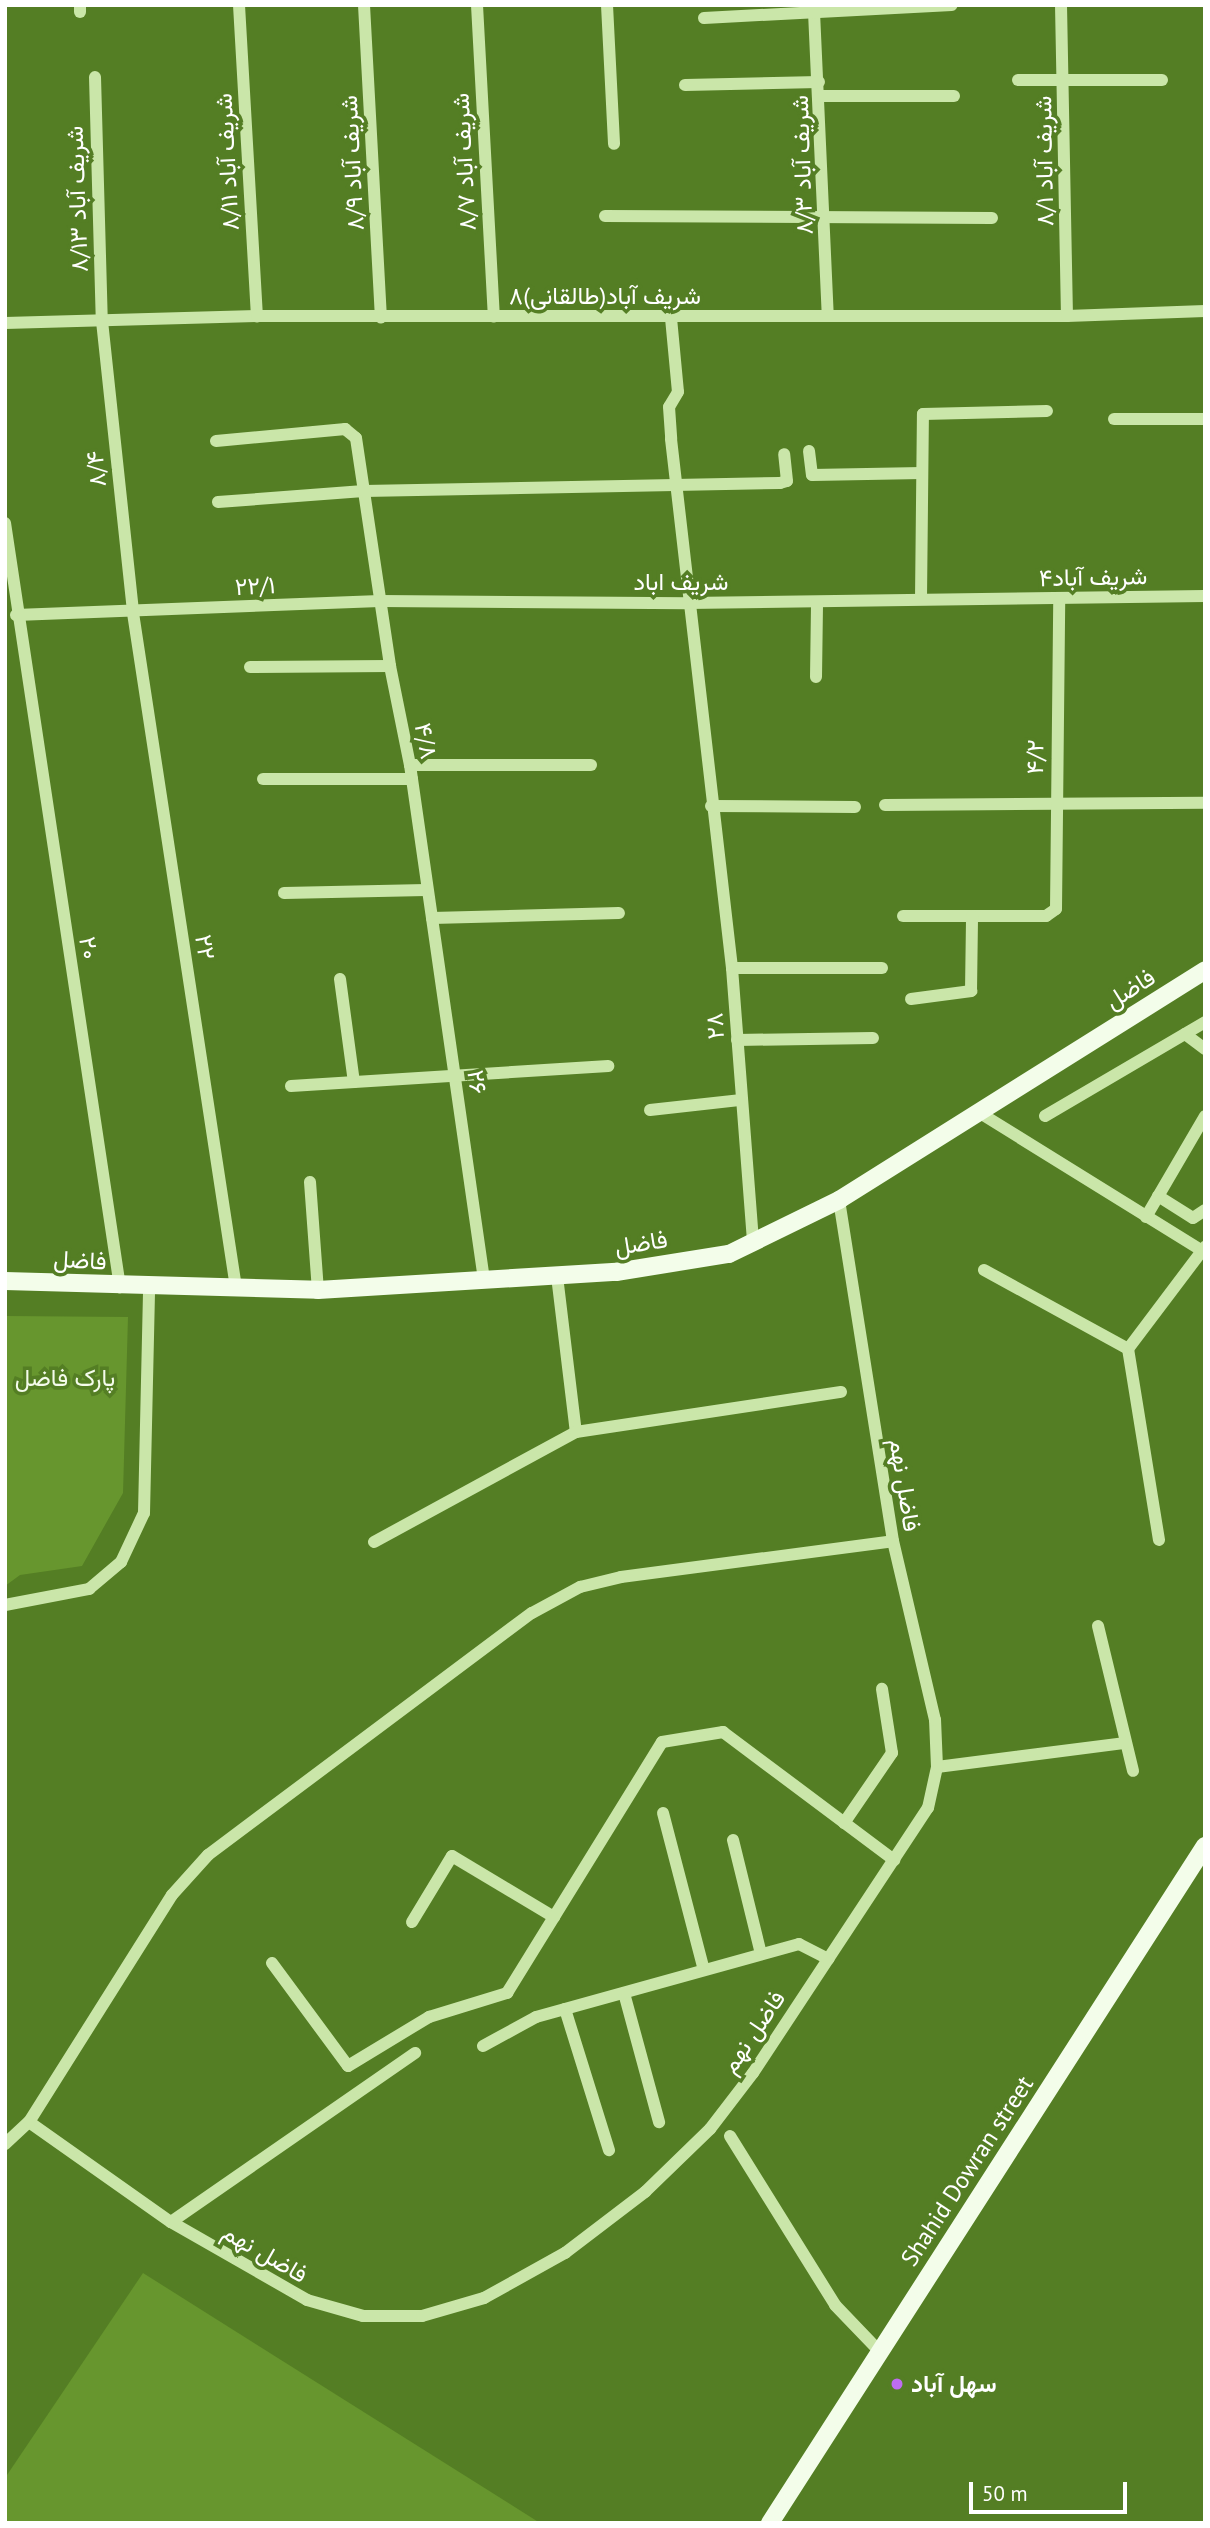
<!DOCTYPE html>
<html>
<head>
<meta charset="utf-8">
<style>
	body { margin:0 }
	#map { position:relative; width:1210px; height:2528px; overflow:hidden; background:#547e24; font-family:"PT Sans",Vazirmatn,sans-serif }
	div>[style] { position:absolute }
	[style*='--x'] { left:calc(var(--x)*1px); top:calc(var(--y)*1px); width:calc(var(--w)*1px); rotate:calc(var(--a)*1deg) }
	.green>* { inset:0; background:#67962e }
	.minor>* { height:12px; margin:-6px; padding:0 6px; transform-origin:6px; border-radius:6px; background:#cae6a9 }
	.major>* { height:18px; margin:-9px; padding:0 9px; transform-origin:9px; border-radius:9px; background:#f3fdea }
	.dots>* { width:19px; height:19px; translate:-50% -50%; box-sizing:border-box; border:4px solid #547e24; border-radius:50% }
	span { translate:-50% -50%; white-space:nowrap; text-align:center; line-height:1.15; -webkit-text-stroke:7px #547e24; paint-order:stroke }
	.street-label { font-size:24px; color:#fff }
	.park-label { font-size:24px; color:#f4fbeb }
	.poi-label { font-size:24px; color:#fff; font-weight:700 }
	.left { translate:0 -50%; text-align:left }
	.frame { position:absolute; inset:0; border:7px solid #fff; pointer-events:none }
	.scale { position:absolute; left:969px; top:2482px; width:158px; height:32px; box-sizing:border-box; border:4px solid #fff; border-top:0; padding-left:9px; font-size:21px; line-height:24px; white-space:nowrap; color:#fff; -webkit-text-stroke:5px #547e24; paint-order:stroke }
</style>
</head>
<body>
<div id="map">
	<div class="green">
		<i style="clip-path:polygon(5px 1316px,128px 1317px,123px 1493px,82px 1566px,20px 1575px,5px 1586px)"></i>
		<i style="clip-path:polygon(143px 2273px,540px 2523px,5px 2523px,5px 2478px)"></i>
	</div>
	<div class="minor">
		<i style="--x:80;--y:5;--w:7;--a:90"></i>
		<i style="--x:239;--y:5;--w:312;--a:86.7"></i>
		<i style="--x:364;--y:5;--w:313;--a:86.9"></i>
		<i style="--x:477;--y:5;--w:312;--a:86.9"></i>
		<i style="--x:607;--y:5;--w:139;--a:87.1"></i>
		<i style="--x:1061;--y:5;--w:311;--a:88.9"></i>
		<i style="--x:814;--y:12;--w:304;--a:87.4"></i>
		<i style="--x:704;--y:18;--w:248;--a:-3"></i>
		<i style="--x:95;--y:77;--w:244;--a:88.4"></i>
		<i style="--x:102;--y:321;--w:294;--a:83.9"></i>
		<i style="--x:133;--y:613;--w:683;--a:81.32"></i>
		<i style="--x:1018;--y:80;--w:144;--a:0"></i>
		<i style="--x:685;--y:85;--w:134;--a:-1.3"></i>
		<i style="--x:820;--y:96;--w:134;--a:0"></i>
		<i style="--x:605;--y:216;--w:387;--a:0.3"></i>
		<i style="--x:671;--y:318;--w:74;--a:84.6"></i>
		<i style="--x:678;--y:392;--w:17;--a:121"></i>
		<i style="--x:669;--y:407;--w:32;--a:86"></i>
		<i style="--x:671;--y:439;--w:533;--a:83.42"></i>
		<i style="--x:732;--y:968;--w:277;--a:85.6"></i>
		<i style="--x:5;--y:323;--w:252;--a:-1.6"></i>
		<i style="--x:257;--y:316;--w:810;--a:0"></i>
		<i style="--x:1067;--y:316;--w:138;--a:-2.1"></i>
		<i style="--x:1114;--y:419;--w:91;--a:0"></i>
		<i style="--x:216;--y:441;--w:130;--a:-5.3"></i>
		<i style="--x:345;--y:429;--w:14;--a:39"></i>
		<i style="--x:356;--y:438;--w:231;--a:81.5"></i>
		<i style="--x:390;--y:666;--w:101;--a:78.6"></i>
		<i style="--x:410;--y:765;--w:520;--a:81.82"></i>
		<i style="--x:809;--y:451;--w:24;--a:83"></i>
		<i style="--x:812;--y:475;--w:110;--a:-1"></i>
		<i style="--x:218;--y:502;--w:146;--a:-4.3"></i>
		<i style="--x:364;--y:491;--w:416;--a:-1.1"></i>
		<i style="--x:780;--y:483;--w:7;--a:-16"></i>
		<i style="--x:787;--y:481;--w:27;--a:-96"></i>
		<i style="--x:5;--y:523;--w:773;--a:81.44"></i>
		<i style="--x:921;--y:599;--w:185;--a:-89.4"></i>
		<i style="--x:923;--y:414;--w:124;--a:-1.4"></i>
		<i style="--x:16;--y:615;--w:364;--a:-2.2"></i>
		<i style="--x:380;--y:601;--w:308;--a:0.4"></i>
		<i style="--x:688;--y:603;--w:517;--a:-0.78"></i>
		<i style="--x:250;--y:667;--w:140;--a:-0.4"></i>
		<i style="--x:816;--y:677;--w:75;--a:-89.2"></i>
		<i style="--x:410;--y:765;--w:181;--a:0"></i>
		<i style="--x:263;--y:779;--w:149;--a:0"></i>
		<i style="--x:885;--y:805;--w:320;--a:-0.4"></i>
		<i style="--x:711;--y:806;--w:144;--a:0.4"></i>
		<i style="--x:284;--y:893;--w:142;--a:-1.2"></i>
		<i style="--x:903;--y:916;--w:143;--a:0"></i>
		<i style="--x:1046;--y:916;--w:12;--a:-35"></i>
		<i style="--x:1056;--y:909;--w:310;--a:-89.4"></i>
		<i style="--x:432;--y:918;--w:187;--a:-1.5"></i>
		<i style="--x:732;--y:968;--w:150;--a:0"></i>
		<i style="--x:340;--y:979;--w:104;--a:82.3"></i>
		<i style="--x:911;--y:999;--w:61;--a:-7.6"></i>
		<i style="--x:971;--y:991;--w:75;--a:-89.2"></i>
		<i style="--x:1185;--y:1034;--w:25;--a:37"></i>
		<i style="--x:737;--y:1040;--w:136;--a:-0.8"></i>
		<i style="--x:291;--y:1086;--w:318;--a:-3.6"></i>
		<i style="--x:650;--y:1110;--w:92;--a:-6.3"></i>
		<i style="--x:980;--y:1113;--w:260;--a:31.8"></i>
		<i style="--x:1045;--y:1116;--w:186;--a:-30.4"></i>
		<i style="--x:310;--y:1182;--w:108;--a:85.8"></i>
		<i style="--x:1158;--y:1196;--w:41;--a:32.2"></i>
		<i style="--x:1193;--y:1218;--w:14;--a:-34"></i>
		<i style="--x:1146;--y:1217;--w:117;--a:-59.7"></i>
		<i style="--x:984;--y:1270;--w:164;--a:28.7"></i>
		<i style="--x:557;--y:1276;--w:157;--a:83.1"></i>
		<i style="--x:1159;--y:1540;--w:193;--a:-99.2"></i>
		<i style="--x:1128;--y:1349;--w:128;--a:-53"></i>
		<i style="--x:374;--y:1542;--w:230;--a:-28.6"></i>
		<i style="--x:576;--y:1432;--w:268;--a:-8.6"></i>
		<i style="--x:5;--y:1605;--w:86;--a:-10.8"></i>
		<i style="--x:89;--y:1589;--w:42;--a:-40.2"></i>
		<i style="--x:121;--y:1562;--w:54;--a:-64.9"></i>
		<i style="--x:144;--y:1513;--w:225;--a:-88.7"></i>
		<i style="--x:1098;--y:1626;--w:149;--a:76.4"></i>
		<i style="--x:937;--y:1767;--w:190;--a:-7.3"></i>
		<i style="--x:663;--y:1813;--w:162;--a:75.4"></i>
		<i style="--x:844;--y:1823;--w:85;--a:-55.6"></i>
		<i style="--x:892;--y:1753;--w:65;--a:-98.9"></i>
		<i style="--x:733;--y:1840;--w:117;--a:76.2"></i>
		<i style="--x:412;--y:1922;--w:77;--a:-58.8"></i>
		<i style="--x:452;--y:1856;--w:119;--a:30.9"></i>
		<i style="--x:272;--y:1963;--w:128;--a:53.6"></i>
		<i style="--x:348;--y:2066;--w:95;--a:-31.2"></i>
		<i style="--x:429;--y:2017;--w:82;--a:-17.1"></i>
		<i style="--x:507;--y:1993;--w:295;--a:-58.3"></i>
		<i style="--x:662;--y:1742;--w:62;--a:-9.3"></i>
		<i style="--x:723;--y:1732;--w:214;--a:36.8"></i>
		<i style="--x:624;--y:1993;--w:134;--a:74.8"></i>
		<i style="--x:565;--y:2009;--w:148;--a:72.7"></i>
		<i style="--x:483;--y:2046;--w:60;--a:-28.7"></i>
		<i style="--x:536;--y:2017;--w:273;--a:-15.5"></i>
		<i style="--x:799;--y:1944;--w:33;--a:27"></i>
		<i style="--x:29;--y:2122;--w:174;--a:35.2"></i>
		<i style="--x:171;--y:2222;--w:157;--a:29.8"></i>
		<i style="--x:307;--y:2300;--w:58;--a:15.9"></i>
		<i style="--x:363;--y:2316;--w:59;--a:0"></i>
		<i style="--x:422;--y:2316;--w:65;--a:-16.2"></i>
		<i style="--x:484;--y:2298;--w:93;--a:-29.1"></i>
		<i style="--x:565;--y:2253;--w:101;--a:-37.3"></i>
		<i style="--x:645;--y:2192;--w:91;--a:-44.1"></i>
		<i style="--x:710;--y:2129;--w:71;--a:-52.5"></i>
		<i style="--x:753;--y:2073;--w:318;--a:-56.6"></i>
		<i style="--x:928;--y:1808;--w:42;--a:-77.6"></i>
		<i style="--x:937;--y:1767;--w:47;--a:-92.4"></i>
		<i style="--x:935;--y:1720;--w:184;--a:-103.2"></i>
		<i style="--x:893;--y:1541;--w:345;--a:-99"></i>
		<i style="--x:730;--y:2136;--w:199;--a:58.1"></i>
		<i style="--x:835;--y:2305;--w:65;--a:46.2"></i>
		<i style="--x:5;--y:2144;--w:33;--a:-43"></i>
		<i style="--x:29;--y:2122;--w:268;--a:-57.8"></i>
		<i style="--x:172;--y:1895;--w:54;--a:-48"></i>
		<i style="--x:208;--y:1855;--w:404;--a:-36.8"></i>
		<i style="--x:532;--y:1613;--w:55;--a:-28.4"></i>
		<i style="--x:580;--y:1587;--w:42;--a:-13.7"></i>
		<i style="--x:621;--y:1577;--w:274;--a:-7.5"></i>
		<i style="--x:171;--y:2222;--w:297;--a:-34.7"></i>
	</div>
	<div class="major">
		<i style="--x:5;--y:1281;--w:313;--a:1.6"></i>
		<i style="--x:318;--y:1290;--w:299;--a:-3.5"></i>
		<i style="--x:616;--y:1272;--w:114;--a:-9.1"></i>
		<i style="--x:729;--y:1254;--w:123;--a:-26.1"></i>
		<i style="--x:839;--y:1200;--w:432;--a:-32.1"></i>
		<i style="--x:770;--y:2523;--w:805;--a:-57.28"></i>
	</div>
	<div class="dots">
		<i style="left:897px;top:2384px;background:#be6df0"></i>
	</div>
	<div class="street-label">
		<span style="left:1044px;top:161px;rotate:-91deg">شریف آباد ۸/۱</span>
		<span style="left:227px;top:162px;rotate:-93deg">شریف آباد ۸/۱۱</span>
		<span style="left:464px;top:162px;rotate:-93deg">شریف آباد ۸/۷</span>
		<span style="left:352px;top:163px;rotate:-93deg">شریف آباد ۸/۹</span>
		<span style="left:802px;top:165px;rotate:-92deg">شریف آباد ۸/۳</span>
		<span style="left:77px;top:199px;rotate:-92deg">شریف آباد ۸/۱۳</span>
		<span style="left:605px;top:296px">۸شریف آباد(طالقانی)</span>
		<span style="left:96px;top:469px;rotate:-96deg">۸/۴</span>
		<span style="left:1093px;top:577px;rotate:-1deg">۴شریف آباد</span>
		<span style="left:681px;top:582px">شریف اباد</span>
		<span style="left:255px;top:586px;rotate:-3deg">۲۲/۱</span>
		<span style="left:426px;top:741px;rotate:79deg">۴/۸</span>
		<span style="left:1035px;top:757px;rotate:-89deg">۴/۲</span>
		<span style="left:205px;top:947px;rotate:81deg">۲۲</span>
		<span style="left:89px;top:948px;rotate:81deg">۲۰</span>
		<span style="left:1130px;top:989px;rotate:-32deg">فاضل</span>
		<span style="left:715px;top:1026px;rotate:-94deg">۲۸</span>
		<span style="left:477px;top:1082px;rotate:82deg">۲۶</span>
		<span style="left:641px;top:1243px;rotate:-9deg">فاضل</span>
		<span style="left:80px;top:1260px;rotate:3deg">فاضل</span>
		<span style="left:905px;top:1485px;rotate:81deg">فاضل نهم</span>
		<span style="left:753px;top:2032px;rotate:-56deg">فاضل نهم</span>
		<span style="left:967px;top:2171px;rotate:-57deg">Shahid Dowran street</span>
		<span style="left:265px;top:2253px;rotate:30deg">فاضل نهم</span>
	</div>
	<div class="park-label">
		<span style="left:65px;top:1378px">پارک فاضل</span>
	</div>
	<div class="poi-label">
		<span class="left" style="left:911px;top:2384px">سهل آباد</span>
	</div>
	<div class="frame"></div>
	<div class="scale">50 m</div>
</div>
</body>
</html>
